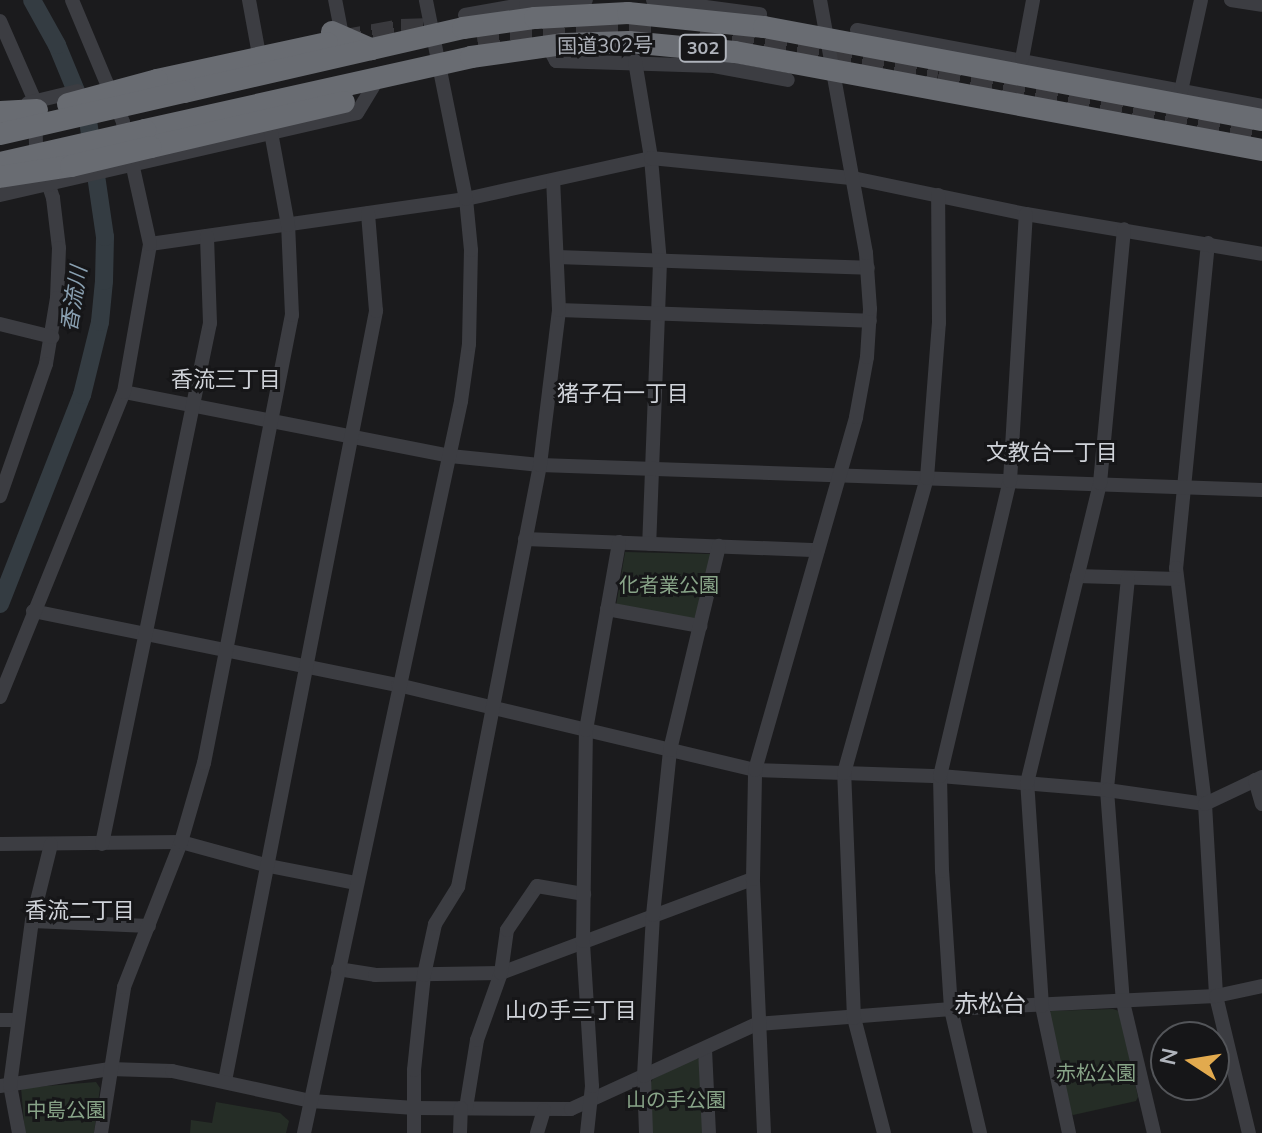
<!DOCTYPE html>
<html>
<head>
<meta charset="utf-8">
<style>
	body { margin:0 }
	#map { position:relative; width:1262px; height:1133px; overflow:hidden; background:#1b1b1d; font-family:Mulish,"Noto Sans JP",sans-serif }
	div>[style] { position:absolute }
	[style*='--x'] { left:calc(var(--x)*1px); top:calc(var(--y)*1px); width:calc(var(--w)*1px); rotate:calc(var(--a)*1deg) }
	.green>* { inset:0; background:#252d26 }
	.river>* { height:18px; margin:-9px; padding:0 9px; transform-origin:9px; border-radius:9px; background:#343c42 }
	.highway-tunnel>* { height:22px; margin-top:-11px; transform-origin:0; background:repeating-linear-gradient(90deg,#39393d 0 22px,transparent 0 33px) }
	.minor>* { height:14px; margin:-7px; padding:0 7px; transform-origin:7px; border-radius:7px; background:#3c3d42 }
	.highway>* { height:22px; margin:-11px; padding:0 11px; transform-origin:11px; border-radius:11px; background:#696c72 }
	.highway-bridge>* { height:22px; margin:-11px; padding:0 11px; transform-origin:11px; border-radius:11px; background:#696c72 }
	span { translate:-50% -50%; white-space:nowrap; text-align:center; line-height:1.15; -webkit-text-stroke:6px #161618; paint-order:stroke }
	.shield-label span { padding:2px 6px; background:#161618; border:2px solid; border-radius:6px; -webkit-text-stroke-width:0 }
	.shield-label { font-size:18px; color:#afb3bb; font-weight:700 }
	.street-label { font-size:20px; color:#afb3bb }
	.park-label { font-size:20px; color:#88a488 }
	.water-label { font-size:22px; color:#8aa1b2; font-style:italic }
	.neighbourhood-label { font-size:22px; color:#cfd2d8 }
	.quarter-label { font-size:24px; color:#cfd2d8 }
	.north { position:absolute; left:1150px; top:1021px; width:80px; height:80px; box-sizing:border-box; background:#161618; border:2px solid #535559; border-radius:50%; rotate:282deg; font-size:22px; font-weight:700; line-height:32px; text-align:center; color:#afb3bb }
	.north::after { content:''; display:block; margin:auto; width:28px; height:36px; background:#e2aa4e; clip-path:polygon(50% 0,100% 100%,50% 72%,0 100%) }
</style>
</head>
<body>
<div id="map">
	<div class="green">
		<i style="clip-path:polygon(625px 552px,711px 554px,696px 619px,616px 606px)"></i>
		<i style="clip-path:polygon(1113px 1009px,1119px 1011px,1138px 1097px,1136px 1101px,1073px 1115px,1069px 1112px,1048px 1015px,1051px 1011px)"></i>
		<i style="clip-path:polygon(695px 1058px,701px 1060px,706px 1133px,649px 1133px,648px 1087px,653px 1079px)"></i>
		<i style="clip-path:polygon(96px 1082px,100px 1088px,94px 1133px,25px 1133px,21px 1088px)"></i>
		<i style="clip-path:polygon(216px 1102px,280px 1113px,289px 1121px,286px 1133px,190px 1133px,191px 1120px,212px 1123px)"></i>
	</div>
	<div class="river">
		<i style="--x:0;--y:604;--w:225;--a:-68.6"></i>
		<i style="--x:82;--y:395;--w:75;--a:-76.1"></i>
		<i style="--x:100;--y:322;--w:41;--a:-84.4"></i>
		<i style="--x:104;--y:281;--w:44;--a:-88.7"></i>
		<i style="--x:105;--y:237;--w:118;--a:-98.3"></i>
		<i style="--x:88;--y:120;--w:81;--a:-112.5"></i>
		<i style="--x:57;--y:45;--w:51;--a:-119.1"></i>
	</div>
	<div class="highway-tunnel">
		<i style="--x:700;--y:30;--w:242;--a:9.7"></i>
		<i style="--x:939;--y:71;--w:329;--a:11"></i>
		<i style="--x:477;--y:37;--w:120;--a:-6.2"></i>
		<i style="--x:596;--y:24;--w:66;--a:1.7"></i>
		<i style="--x:340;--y:41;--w:62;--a:-10.2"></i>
		<i style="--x:401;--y:30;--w:32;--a:-2"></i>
	</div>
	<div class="minor">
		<i style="--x:249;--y:0;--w:50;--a:79.6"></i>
		<i style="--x:653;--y:0;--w:108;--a:7.5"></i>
		<i style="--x:1231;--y:0;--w:31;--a:9"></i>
		<i style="--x:465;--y:15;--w:62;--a:-10.2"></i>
		<i style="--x:526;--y:4;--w:60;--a:-3.8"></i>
		<i style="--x:0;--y:21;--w:87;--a:66.4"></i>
		<i style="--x:35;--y:101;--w:45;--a:88.7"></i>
		<i style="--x:36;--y:146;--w:55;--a:71.9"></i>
		<i style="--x:53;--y:198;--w:50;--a:83.2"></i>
		<i style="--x:59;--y:248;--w:50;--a:92.3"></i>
		<i style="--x:57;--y:298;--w:67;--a:99.5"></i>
		<i style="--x:46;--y:364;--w:140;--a:109.2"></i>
		<i style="--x:857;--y:30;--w:412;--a:10.6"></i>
		<i style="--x:332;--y:32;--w:9;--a:-13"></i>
		<i style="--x:341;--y:30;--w:31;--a:-101"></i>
		<i style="--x:548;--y:46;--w:17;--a:62"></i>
		<i style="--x:556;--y:61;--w:158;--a:1.8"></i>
		<i style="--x:714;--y:66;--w:75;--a:10.7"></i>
		<i style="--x:1022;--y:59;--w:60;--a:-79.4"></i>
		<i style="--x:635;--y:61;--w:98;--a:80.6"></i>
		<i style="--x:651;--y:158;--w:104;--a:85.1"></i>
		<i style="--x:660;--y:262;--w:282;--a:92.2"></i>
		<i style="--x:1181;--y:91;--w:93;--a:-77.6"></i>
		<i style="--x:28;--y:103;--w:51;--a:-13.5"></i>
		<i style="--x:0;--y:195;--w:366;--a:-12.9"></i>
		<i style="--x:357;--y:113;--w:42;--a:-58.6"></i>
		<i style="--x:1208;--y:243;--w:327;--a:95.6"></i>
		<i style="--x:1176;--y:568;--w:238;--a:83"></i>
		<i style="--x:1205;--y:804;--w:192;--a:86.7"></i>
		<i style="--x:1216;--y:996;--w:141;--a:76.5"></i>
		<i style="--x:150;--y:244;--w:319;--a:-8.1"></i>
		<i style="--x:466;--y:199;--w:189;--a:-12.5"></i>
		<i style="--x:651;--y:158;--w:203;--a:5.7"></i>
		<i style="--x:853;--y:178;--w:177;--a:11.8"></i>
		<i style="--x:1026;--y:214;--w:239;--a:9.6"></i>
		<i style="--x:557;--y:257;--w:311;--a:2"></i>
		<i style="--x:559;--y:310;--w:311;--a:2"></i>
		<i style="--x:0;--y:324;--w:54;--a:14"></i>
		<i style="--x:124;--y:392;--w:332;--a:11.1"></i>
		<i style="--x:450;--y:456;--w:90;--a:5.7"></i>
		<i style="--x:540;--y:465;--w:722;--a:1.98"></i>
		<i style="--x:525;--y:539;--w:293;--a:2.2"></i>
		<i style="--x:1077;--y:576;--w:100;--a:1.7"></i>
		<i style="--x:1128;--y:578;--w:213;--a:95.7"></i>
		<i style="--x:1107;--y:790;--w:213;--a:85.7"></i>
		<i style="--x:1123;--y:1002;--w:135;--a:76.7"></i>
		<i style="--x:607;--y:609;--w:95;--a:10.4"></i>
		<i style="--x:33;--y:611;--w:372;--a:11.5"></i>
		<i style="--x:398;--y:685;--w:367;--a:13.4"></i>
		<i style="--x:755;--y:770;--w:185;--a:1.9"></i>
		<i style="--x:940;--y:776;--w:168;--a:4.8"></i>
		<i style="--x:1107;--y:790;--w:99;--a:8.1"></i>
		<i style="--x:1205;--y:804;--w:63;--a:-25.3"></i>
		<i style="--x:0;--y:697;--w:329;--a:-67.9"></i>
		<i style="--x:124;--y:392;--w:150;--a:-80"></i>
		<i style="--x:150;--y:244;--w:125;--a:-102.5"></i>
		<i style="--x:123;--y:122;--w:132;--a:-112.7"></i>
		<i style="--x:1255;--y:780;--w:25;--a:74"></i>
		<i style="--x:0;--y:844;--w:181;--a:-0.6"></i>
		<i style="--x:181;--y:842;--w:91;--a:15.3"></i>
		<i style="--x:269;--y:866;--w:89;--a:11.1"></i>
		<i style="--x:102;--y:844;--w:532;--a:-78.29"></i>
		<i style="--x:210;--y:323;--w:87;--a:-92"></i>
		<i style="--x:32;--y:921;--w:117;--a:2.4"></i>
		<i style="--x:338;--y:969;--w:37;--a:9"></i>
		<i style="--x:375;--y:975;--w:126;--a:-0.9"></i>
		<i style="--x:501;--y:973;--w:269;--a:-20.5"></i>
		<i style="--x:0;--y:1020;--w:18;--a:0"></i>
		<i style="--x:705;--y:1049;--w:84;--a:87.3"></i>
		<i style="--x:225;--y:1081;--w:785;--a:-78.9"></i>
		<i style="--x:376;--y:311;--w:98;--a:-94.7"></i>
		<i style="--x:0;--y:1086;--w:111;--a:-8.8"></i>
		<i style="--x:110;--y:1069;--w:62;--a:1.8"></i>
		<i style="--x:172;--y:1071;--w:142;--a:12.2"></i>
		<i style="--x:311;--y:1101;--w:104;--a:3.9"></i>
		<i style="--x:415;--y:1108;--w:156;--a:0.4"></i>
		<i style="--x:571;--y:1109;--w:205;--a:-24.6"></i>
		<i style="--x:757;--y:1024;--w:195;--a:-4.4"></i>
		<i style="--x:951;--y:1009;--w:265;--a:-2.8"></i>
		<i style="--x:1216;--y:996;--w:47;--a:-12.3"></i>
		<i style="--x:466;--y:1108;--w:69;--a:-80.8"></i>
		<i style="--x:477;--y:1040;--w:71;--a:-70.3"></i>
		<i style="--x:501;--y:973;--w:43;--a:-82.1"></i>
		<i style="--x:507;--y:930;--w:53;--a:-55.7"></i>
		<i style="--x:537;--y:886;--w:48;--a:9.7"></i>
		<i style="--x:19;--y:1133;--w:49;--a:-100.6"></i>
		<i style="--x:10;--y:1085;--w:165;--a:-82.4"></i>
		<i style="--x:32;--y:921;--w:79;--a:-76.1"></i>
		<i style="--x:101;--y:1133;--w:148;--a:-81"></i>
		<i style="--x:124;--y:987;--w:156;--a:-68.5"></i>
		<i style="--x:181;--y:842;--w:82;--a:-73.8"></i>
		<i style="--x:204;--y:763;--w:457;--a:-78.9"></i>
		<i style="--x:292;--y:315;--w:90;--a:-92.5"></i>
		<i style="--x:288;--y:225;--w:95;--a:-100.4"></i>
		<i style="--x:304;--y:1133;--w:749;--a:-77.89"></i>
		<i style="--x:461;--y:401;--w:58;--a:-82"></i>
		<i style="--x:469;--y:344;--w:94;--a:-88.8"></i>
		<i style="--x:471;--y:250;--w:51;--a:-95.6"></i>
		<i style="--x:466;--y:199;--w:203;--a:-101.4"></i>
		<i style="--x:414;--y:1133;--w:63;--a:-90"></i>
		<i style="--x:414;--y:1070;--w:96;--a:-84"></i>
		<i style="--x:424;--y:975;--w:52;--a:-77.8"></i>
		<i style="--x:435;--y:924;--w:44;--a:-58.1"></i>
		<i style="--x:458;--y:887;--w:430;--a:-79"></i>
		<i style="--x:540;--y:465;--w:156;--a:-83"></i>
		<i style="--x:559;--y:310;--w:130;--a:-92.6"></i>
		<i style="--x:460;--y:1133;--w:25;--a:-88"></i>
		<i style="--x:537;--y:1133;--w:24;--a:-73"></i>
		<i style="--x:587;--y:1133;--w:47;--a:-83.9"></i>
		<i style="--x:592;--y:1086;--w:145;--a:-93.6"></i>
		<i style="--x:583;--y:941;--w:211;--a:-89.2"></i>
		<i style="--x:586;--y:730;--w:191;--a:-80"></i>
		<i style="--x:646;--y:1133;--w:57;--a:-92"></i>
		<i style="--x:644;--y:1076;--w:161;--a:-86.8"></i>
		<i style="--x:653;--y:915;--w:166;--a:-84.1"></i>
		<i style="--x:670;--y:750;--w:210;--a:-76.5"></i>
		<i style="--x:764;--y:1133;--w:254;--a:-92.5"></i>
		<i style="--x:753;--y:879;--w:109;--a:-88.9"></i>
		<i style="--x:755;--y:770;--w:367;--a:-74"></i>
		<i style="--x:856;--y:417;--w:61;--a:-79.6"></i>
		<i style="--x:867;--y:357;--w:48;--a:-86.4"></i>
		<i style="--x:870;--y:309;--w:56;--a:-94.1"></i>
		<i style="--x:866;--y:253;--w:257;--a:-100.3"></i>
		<i style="--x:884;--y:1133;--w:119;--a:-104.6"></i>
		<i style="--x:854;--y:1018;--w:245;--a:-92.3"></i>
		<i style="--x:844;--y:773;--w:306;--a:-74.3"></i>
		<i style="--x:927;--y:478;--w:155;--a:-85.6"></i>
		<i style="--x:939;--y:323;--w:128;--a:-90.4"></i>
		<i style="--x:980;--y:1133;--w:127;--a:-103.2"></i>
		<i style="--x:951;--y:1009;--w:138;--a:-93.7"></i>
		<i style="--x:942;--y:871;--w:95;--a:-91.2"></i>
		<i style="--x:940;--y:776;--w:303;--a:-76.7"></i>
		<i style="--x:1010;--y:481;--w:267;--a:-86.6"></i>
		<i style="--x:1069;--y:1133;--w:130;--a:-102"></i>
		<i style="--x:1042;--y:1006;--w:224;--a:-93.8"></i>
		<i style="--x:1027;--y:783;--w:309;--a:-76.3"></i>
		<i style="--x:1100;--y:483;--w:255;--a:-84.6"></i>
	</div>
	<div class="highway">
		<i style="--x:332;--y:32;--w:43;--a:23.6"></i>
		<i style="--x:157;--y:80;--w:174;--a:-12.3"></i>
		<i style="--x:184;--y:92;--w:286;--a:-12.9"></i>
		<i style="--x:463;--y:28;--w:73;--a:-7.9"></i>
		<i style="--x:535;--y:18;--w:93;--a:-3.1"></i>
		<i style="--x:628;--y:13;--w:137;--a:5.9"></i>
		<i style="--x:764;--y:27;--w:507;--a:10.58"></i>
		<i style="--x:145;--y:130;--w:334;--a:-12.6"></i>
		<i style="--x:471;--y:57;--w:94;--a:-8"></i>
		<i style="--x:564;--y:44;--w:65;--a:-1.8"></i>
		<i style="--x:629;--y:42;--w:106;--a:5.4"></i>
		<i style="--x:735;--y:52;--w:536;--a:10.53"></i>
		<i style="--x:151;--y:147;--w:198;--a:-13.1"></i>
	</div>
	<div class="highway-bridge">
		<i style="--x:68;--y:104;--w:92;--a:-15.1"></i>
		<i style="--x:0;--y:112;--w:37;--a:-3"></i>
		<i style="--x:0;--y:134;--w:189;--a:-12.9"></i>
		<i style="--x:0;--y:163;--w:149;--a:-12.8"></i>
		<i style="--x:0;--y:177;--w:72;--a:-8.8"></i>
		<i style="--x:71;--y:166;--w:82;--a:-13.4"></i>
	</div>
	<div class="shield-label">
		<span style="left:703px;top:48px">302</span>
	</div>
	<div class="street-label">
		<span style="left:605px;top:45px;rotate:-1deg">国道302号</span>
	</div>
	<div class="park-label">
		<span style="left:669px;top:584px">化者業公園</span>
		<span style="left:1096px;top:1072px">赤松公園</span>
		<span style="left:676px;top:1099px">山の手公園</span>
		<span style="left:66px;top:1109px">中島公園</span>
	</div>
	<div class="water-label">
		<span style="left:74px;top:299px;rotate:-81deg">香流川</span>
	</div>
	<div class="neighbourhood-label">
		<span style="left:226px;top:380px">香流三丁目</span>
		<span style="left:623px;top:394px">猪子石一丁目</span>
		<span style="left:1052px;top:453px">文教台一丁目</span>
		<span style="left:80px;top:911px">香流二丁目</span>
		<span style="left:571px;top:1011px">山の手三丁目</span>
	</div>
	<div class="quarter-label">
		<span style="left:990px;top:1004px">赤松台</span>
	</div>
	<div class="north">N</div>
</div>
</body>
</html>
